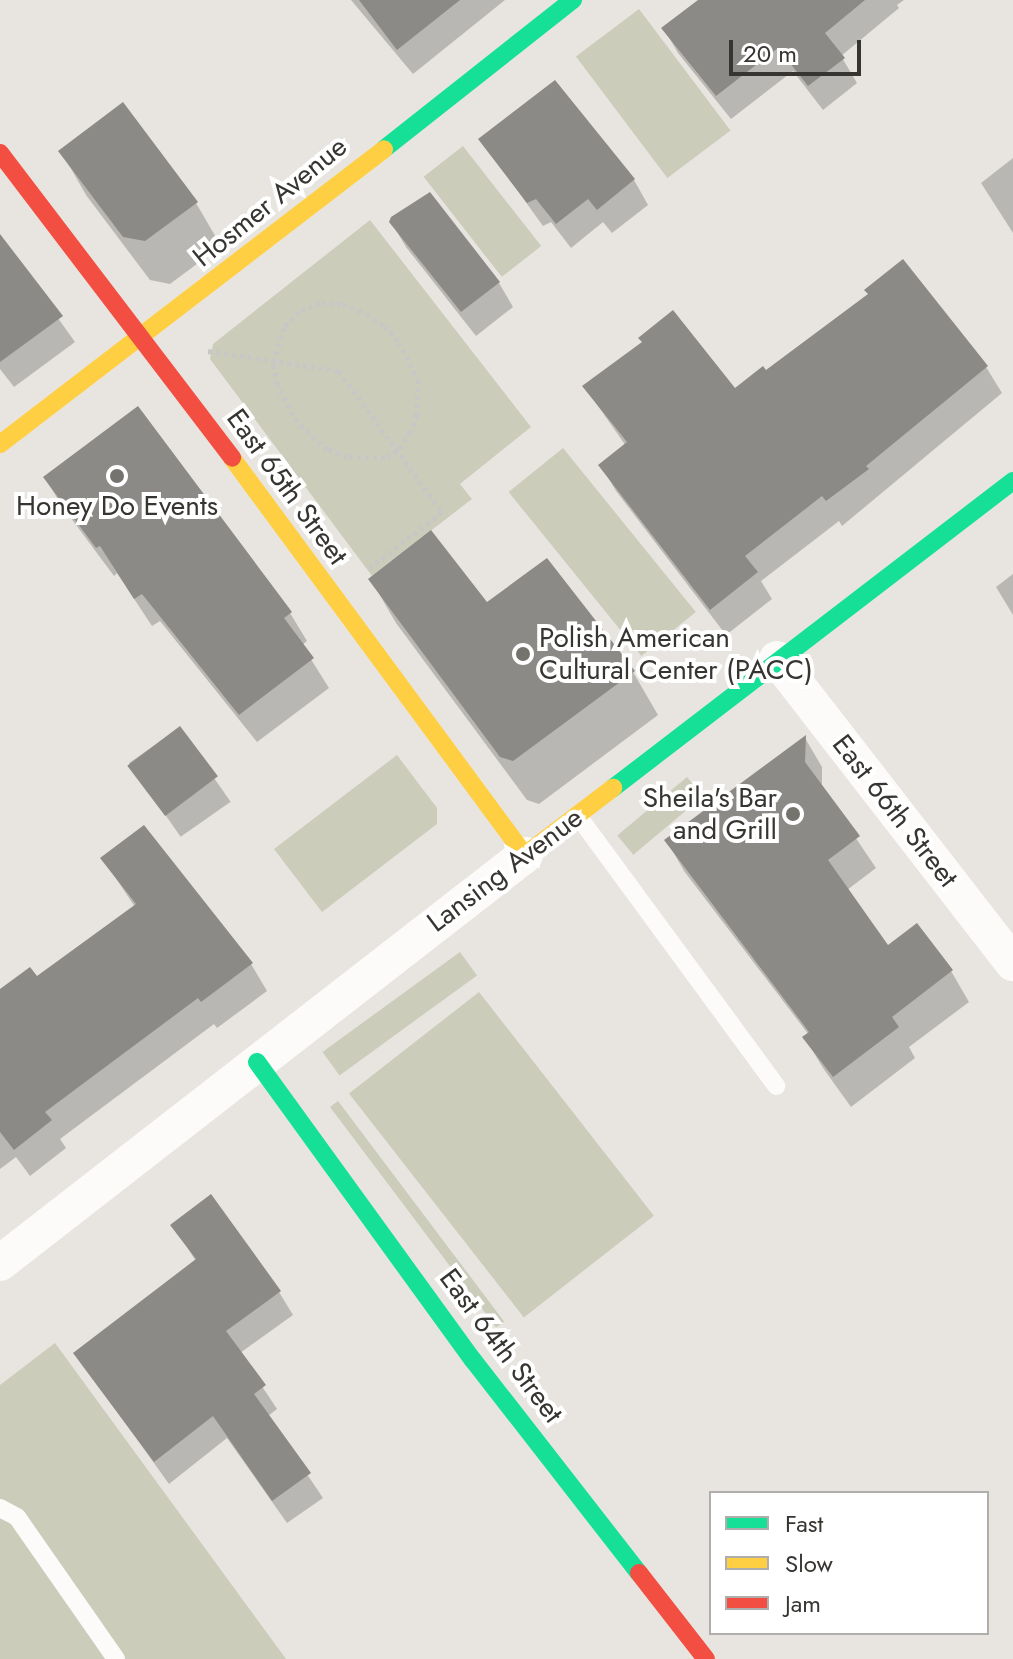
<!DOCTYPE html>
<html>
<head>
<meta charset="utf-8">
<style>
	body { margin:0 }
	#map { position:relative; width:1013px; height:1659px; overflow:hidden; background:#e8e5e0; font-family:Jost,sans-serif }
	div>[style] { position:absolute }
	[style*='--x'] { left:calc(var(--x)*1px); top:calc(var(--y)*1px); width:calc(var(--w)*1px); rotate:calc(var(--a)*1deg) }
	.green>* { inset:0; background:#cbcdba; transform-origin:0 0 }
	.shadow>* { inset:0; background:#0003; transform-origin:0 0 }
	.building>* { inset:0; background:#8c8a86; transform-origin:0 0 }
	.path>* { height:5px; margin-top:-2.5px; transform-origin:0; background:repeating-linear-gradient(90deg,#c7c7c5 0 4px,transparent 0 8px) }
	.lane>* { height:18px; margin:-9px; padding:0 9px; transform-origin:9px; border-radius:9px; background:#fcfbfa }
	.street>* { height:36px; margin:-18px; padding:0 18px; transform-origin:18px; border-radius:18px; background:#fcfbfa }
	.fast>* { height:18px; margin:-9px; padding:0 9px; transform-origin:9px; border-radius:9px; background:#16e098 }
	.slow>* { height:18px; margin:-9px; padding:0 9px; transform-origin:9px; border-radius:9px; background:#ffcf43 }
	.jam>* { height:18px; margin:-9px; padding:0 9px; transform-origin:9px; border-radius:9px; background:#f24e42 }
	.dots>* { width:22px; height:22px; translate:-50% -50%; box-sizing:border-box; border:4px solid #fff; border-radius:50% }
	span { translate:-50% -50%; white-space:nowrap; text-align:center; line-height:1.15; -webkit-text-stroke:8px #fff; paint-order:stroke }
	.street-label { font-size:28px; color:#373531 }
	.poi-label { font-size:28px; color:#373531 }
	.left { translate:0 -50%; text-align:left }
	.right { translate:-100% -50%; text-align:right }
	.legend { position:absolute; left:709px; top:1491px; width:280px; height:144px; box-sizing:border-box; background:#fff; border:2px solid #afaead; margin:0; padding:10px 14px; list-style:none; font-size:24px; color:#373531 }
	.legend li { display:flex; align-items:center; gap:16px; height:40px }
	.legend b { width:40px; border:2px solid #afaead }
	.scale { position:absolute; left:729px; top:40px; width:132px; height:36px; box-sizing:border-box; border:4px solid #373531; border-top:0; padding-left:10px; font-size:24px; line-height:28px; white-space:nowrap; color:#373531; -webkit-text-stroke:6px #fff; paint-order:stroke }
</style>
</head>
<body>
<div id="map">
	<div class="green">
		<i style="left:639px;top:9px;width:152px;height:79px;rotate:53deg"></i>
		<i style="left:463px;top:146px;width:127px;height:50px;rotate:52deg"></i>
		<i style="clip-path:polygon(370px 220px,531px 427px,460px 484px,472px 499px,372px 576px,210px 359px,213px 344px)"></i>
		<i style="left:563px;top:448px;width:211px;height:70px;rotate:51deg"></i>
		<i style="clip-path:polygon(397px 755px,437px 808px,437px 824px,322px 912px,274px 849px)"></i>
		<i style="left:687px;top:777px;width:25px;height:91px;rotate:50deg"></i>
		<i style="left:460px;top:952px;width:29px;height:170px;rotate:54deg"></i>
		<i style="left:479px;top:992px;width:284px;height:165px;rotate:52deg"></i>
		<i style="left:338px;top:1101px;width:276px;height:10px;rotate:53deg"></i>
		<i style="clip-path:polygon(55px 1343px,286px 1659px,0 1659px,0 1385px)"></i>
	</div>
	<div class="shadow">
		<i style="clip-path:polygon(351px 0,505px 0,413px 74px)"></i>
		<i style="clip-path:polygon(702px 0,904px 0,897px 5px,899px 8px,841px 56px,857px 83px,823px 110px,793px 71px,731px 119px,678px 53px,664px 29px)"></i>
		<i style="clip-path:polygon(555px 83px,634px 180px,648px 205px,612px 233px,603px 222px,571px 248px,551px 222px,543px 226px,481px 140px)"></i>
		<i style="clip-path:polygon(61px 151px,196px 203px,221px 246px,170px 284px,150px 280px,86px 195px)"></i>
		<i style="clip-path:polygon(1013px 158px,1013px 233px,981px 183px)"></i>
		<i style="clip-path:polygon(391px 222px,499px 283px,513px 307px,476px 336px,406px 247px)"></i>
		<i style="clip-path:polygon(0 237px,75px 342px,14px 387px,0 369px)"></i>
		<i style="clip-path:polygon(903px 261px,986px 367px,1002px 393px,842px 526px,839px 521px,761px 581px,772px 599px,726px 635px,616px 491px,601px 465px,626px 446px,584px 386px,735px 391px,766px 373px,870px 295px)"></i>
		<i style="clip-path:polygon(45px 478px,290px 613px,307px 641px,302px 645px,329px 688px,257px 742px,160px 621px,152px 626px,117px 573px,114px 576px,62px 506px)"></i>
		<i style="clip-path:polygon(1013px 574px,1013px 615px,996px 587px)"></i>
		<i style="clip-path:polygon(371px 580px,487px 605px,633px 672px,658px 715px,539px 804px,527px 800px,396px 623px)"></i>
		<i style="left:179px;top:728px;width:90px;height:61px;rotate:55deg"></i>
		<i style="clip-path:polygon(805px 738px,822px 767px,822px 788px,876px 868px,847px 890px,888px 948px,951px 971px,969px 1002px,909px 1047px,915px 1058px,851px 1107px,823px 1068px,805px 1038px,809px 1035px,684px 871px,667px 841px)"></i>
		<i style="clip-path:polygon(144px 828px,251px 964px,267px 991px,217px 1028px,214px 1024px,60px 1139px,66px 1148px,30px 1176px,16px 1157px,0 1169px,0 991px,36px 979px,135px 907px,103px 859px)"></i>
		<i style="clip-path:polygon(173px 1226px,279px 1292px,293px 1315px,240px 1353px,277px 1409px,268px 1416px,323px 1498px,287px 1523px,227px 1438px,169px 1484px,75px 1353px,196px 1261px)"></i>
	</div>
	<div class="building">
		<i style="clip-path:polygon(359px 0,460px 0,397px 50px)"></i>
		<i style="clip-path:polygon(698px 0,865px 0,825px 33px,845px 58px,808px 86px,778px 48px,716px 96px,661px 28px)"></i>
		<i style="clip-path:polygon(555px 80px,635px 179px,597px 210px,588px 199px,556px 224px,536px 199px,527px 203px,478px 139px)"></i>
		<i style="clip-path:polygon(123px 102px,198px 202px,145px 241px,123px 237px,58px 151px)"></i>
		<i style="clip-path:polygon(430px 192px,500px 282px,461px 312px,389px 222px,391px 217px)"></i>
		<i style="clip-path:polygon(0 234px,63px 316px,0 362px)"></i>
		<i style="clip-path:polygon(903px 259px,988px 366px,866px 466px,869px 469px,826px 501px,822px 496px,745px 556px,758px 572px,710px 610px,598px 465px,627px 442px,582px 386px,642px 342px,638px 338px,673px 310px,735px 388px,763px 366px,766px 370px,868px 294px,864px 290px)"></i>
		<i style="clip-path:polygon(138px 406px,292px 612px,284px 618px,314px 658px,239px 715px,142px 594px,134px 599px,100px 546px,96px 548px,43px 477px)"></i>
		<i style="clip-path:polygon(431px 530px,487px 602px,547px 558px,635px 671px,513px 761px,500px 757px,368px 579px)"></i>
		<i style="left:180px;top:726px;width:63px;height:66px;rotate:53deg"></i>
		<i style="clip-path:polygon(806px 735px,805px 762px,860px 836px,828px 860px,888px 945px,917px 923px,953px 970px,892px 1017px,899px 1027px,833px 1077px,802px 1037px,809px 1032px,664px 840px)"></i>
		<i style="clip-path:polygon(144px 825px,253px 963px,201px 1002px,198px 998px,45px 1112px,52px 1120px,14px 1150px,0 1132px,0 989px,30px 967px,37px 976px,136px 904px,100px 858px)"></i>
		<i style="clip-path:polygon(211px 1194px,281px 1291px,226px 1331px,266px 1385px,254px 1394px,311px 1473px,272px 1501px,213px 1416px,154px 1462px,73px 1353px,196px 1259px,170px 1225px)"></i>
	</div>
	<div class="path">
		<i style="--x:321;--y:303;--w:22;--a:3"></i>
		<i style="--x:343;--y:304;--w:26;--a:23"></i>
		<i style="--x:367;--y:314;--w:22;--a:34"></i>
		<i style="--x:385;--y:326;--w:21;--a:49"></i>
		<i style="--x:399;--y:342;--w:42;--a:63.4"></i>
		<i style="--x:418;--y:380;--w:35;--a:92"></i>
		<i style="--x:417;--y:415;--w:18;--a:109"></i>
		<i style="--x:411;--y:432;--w:24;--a:126"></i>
		<i style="--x:397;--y:451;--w:14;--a:150"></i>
		<i style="--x:385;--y:458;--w:38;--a:-178"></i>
		<i style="--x:347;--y:457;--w:22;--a:-158"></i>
		<i style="--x:327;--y:449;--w:40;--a:-138"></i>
		<i style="--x:297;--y:422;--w:43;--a:-117.8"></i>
		<i style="--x:277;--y:384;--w:22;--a:-100"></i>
		<i style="--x:273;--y:362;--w:38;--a:-72"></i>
		<i style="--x:285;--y:326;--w:23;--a:-45"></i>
		<i style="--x:301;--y:310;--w:21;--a:-19"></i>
		<i style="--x:208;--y:351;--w:133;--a:8.7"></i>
		<i style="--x:339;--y:371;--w:175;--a:53.9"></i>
		<i style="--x:442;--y:512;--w:95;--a:142.3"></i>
	</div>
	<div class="lane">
		<i style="--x:578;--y:816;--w:335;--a:53.7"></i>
		<i style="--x:0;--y:1508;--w:19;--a:28"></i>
		<i style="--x:17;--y:1517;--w:173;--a:55.1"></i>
	</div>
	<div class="street">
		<i style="--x:777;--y:659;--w:385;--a:52.2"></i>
		<i style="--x:0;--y:1263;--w:665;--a:-37.85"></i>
	</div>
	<div class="fast">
		<i style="--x:384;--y:149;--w:241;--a:-38.3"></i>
		<i style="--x:613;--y:788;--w:504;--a:-37.51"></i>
		<i style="--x:257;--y:1062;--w:368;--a:54.1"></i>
		<i style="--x:473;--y:1360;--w:270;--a:52.1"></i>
	</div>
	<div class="slow">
		<i style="--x:0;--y:444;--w:484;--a:-37.5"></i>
		<i style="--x:232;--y:458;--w:493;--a:53.6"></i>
		<i style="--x:525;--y:855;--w:111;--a:-37.3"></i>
	</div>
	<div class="jam">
		<i style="--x:0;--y:153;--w:383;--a:52.7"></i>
		<i style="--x:639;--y:1573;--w:109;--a:52.1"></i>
	</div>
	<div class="dots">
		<i style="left:117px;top:476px;background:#75736e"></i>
		<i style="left:523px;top:654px;background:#75736e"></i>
		<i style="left:793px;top:814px;background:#75736e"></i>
	</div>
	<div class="street-label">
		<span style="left:270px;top:202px;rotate:-39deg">Hosmer Avenue</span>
		<span style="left:287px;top:487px;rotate:54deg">East 65th Street</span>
		<span style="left:895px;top:811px;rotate:52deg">East 66th Street</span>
		<span style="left:505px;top:870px;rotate:-37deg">Lansing Avenue</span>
		<span style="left:501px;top:1346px;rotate:53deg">East 64th Street</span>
	</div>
	<div class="poi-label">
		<span style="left:117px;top:506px">Honey Do Events</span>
		<span class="left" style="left:539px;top:654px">Polish American<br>Cultural Center (PACC)</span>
		<span class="right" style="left:777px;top:814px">Sheila's Bar<br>and Grill</span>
	</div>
	<ul class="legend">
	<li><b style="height:10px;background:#16e098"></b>Fast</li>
	<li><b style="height:10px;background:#ffcf43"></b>Slow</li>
	<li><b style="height:10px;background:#f24e42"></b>Jam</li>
	</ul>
	<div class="scale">20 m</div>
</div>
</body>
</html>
